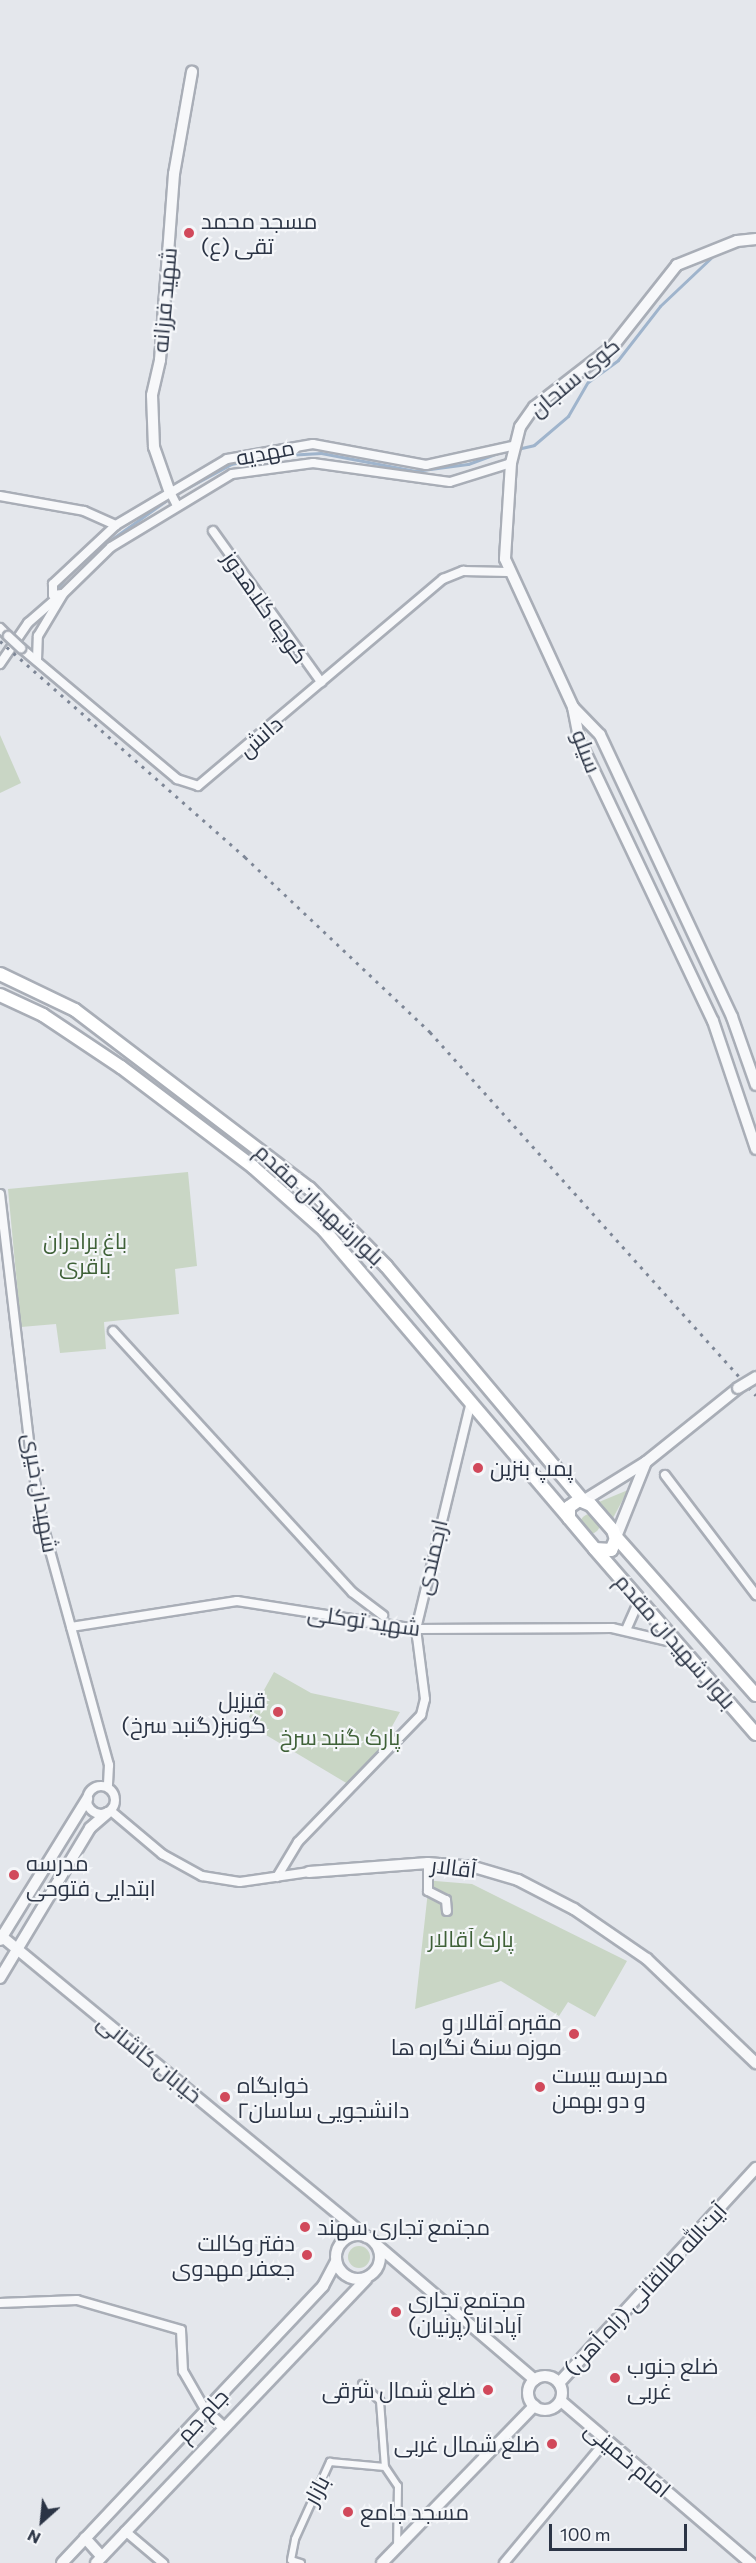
<!DOCTYPE html>
<html>
<head>
<meta charset="utf-8">
<style>
	body { margin:0 }
	#map { position:relative; width:756px; height:2563px; overflow:hidden; background:#e4e7ec; font-family:Commissioner,Cairo,sans-serif }
	div>[style] { position:absolute }
	[style*='--x'] { left:calc(var(--x)*1px); top:calc(var(--y)*1px); width:calc(var(--w)*1px); rotate:calc(var(--a)*1deg) }
	.green>* { inset:0; background:#c9d6c5 }
	.round { border-radius:50% }
	.stream>* { height:3px; margin:-1.5px; padding:0 1.5px; transform-origin:1.5px; border-radius:1.5px; background:#9fb4cc }
	.roads { filter:drop-shadow(2px 0 #a9aeb7) drop-shadow(-2px 0 #a9aeb7) drop-shadow(0 2px #a9aeb7) drop-shadow(0 -2px #a9aeb7) }
	.pedestrian>* { height:6px; margin:-3px; padding:0 3px; transform-origin:3px; border-radius:3px; background:#f7f8fa }
	.minor>* { height:8px; margin:-4px; padding:0 4px; transform-origin:4px; border-radius:4px; background:#f7f8fa }
	.minor>.ring { margin:-4px; padding:0; box-sizing:content-box; background:none; border:8px solid #f7f8fa; border-radius:50% }
	.tertiary>* { height:10px; margin:-5px; padding:0 5px; transform-origin:5px; border-radius:5px; background:#f7f8fa }
	.tertiary>.ring { margin:-5px; padding:0; box-sizing:content-box; background:none; border:10px solid #f7f8fa; border-radius:50% }
	.primary>* { height:12px; margin:-6px; padding:0 6px; transform-origin:6px; border-radius:6px; background:#fff }
	.rail>* { height:3px; margin-top:-1.5px; transform-origin:0; background:repeating-linear-gradient(90deg,#7d8696 0 3px,transparent 0 9px) }
	.bridges { filter:drop-shadow(2px 0 #a9aeb7) drop-shadow(-2px 0 #a9aeb7) drop-shadow(0 2px #a9aeb7) drop-shadow(0 -2px #a9aeb7) }
	.minor-bridge>* { height:8px; margin:-4px; padding:0 4px; transform-origin:4px; border-radius:4px; background:#f7f8fa }
	.tertiary-bridge>* { height:10px; margin:-5px; padding:0 5px; transform-origin:5px; border-radius:5px; background:#f7f8fa }
	.dots>* { width:16px; height:16px; translate:-50% -50%; box-sizing:border-box; border:3px solid #f4f6f9; border-radius:50% }
	span { translate:-50% -50%; white-space:nowrap; text-align:center; line-height:1.15; -webkit-text-stroke:4.5px #f4f6f9; paint-order:stroke }
	.poi-label { font-size:22px; color:#2b3445 }
	.left { translate:0 -50%; text-align:left }
	.right { translate:-100% -50%; text-align:right }
	.street-label { font-size:22px; color:#2b3445 }
	.park-label { font-size:22px; color:#3f6138 }
	.north { position:absolute; left:12px; top:2491px; width:60px; height:60px; -webkit-text-stroke:4px #f4f6f9; paint-order:stroke; rotate:207deg; font-size:16px; font-weight:700; line-height:24px; text-align:center; color:#2b3445 }
	.north::after { content:''; display:block; margin:auto; width:21px; height:27px; background:#2b3445; clip-path:polygon(50% 0,100% 100%,50% 72%,0 100%) }
	.scale { position:absolute; left:549px; top:2524px; width:138px; height:27px; box-sizing:border-box; border:3px solid #2b3445; border-top:0; padding-left:8px; font-size:18px; line-height:21px; white-space:nowrap; color:#2b3445; -webkit-text-stroke:4px #f4f6f9; paint-order:stroke }
</style>
</head>
<body>
<div id="map">
	<div class="green">
		<i style="clip-path:polygon(0 735px,21px 783px,0 793px)"></i>
		<i style="clip-path:polygon(188px 1172px,197px 1266px,175px 1269px,179px 1314px,104px 1322px,106px 1349px,60px 1353px,56px 1324px,21px 1327px,8px 1189px)"></i>
		<i style="clip-path:polygon(628px 1490px,613px 1518px,599px 1502px)"></i>
		<i class="round" style="left:580px;top:1514px;width:20px;height:20px"></i>
		<i style="clip-path:polygon(274px 1672px,311px 1693px,400px 1712px,374px 1759px,348px 1784px,266px 1735px,267px 1728px,249px 1717px)"></i>
		<i style="clip-path:polygon(423px 1880px,472px 1884px,627px 1961px,595px 2017px,568px 2002px,559px 2016px,501px 1981px,415px 2009px,428px 1891px)"></i>
		<i class="round" style="left:348px;top:2246px;width:22px;height:22px"></i>
	</div>
	<div class="stream">
		<i style="--x:517;--y:449;--w:17;--a:-13"></i>
		<i style="--x:534;--y:445;--w:45;--a:-40.5"></i>
		<i style="--x:568;--y:416;--w:39;--a:-60"></i>
		<i style="--x:588;--y:382;--w:37;--a:-36"></i>
		<i style="--x:618;--y:360;--w:68;--a:-52.1"></i>
		<i style="--x:660;--y:306;--w:76;--a:-43.4"></i>
		<i style="--x:187;--y:488;--w:50;--a:-28.6"></i>
		<i style="--x:231;--y:464;--w:39;--a:-12"></i>
		<i style="--x:269;--y:456;--w:52;--a:-3.3"></i>
		<i style="--x:321;--y:453;--w:96;--a:10.8"></i>
		<i style="--x:415;--y:471;--w:53;--a:-7.5"></i>
		<i style="--x:468;--y:464;--w:33;--a:-20"></i>
		<i style="--x:88;--y:556;--w:102;--a:-35.4"></i>
		<i style="--x:55;--y:591;--w:21;--a:-51"></i>
	</div>
	<div class="roads">
		<div class="pedestrian">
			<i style="--x:362;--y:2384;--w:25;--a:43"></i>
			<i style="--x:380;--y:2401;--w:66;--a:85.7"></i>
			<i style="--x:385;--y:2467;--w:23;--a:56"></i>
			<i style="--x:398;--y:2486;--w:61;--a:90.9"></i>
			<i style="--x:301;--y:2563;--w:10;--a:-163"></i>
			<i style="--x:291;--y:2560;--w:21;--a:-79"></i>
			<i style="--x:295;--y:2539;--w:85;--a:-65.6"></i>
			<i style="--x:330;--y:2462;--w:55;--a:5.2"></i>
		</div>
		<div class="minor">
			<i style="--x:169;--y:490;--w:18;--a:63"></i>
			<i style="--x:0;--y:496;--w:85;--a:10.1"></i>
			<i style="--x:84;--y:511;--w:35;--a:24"></i>
			<i style="--x:213;--y:531;--w:186;--a:54.4"></i>
			<i style="--x:62;--y:594;--w:9;--a:174"></i>
			<i style="--x:53;--y:595;--w:11;--a:-90"></i>
			<i style="--x:53;--y:584;--w:86;--a:-43.1"></i>
			<i style="--x:116;--y:525;--w:129;--a:-30.7"></i>
			<i style="--x:227;--y:459;--w:87;--a:-9.9"></i>
			<i style="--x:313;--y:444;--w:115;--a:10.5"></i>
			<i style="--x:426;--y:465;--w:92;--a:-12.5"></i>
			<i style="--x:0;--y:628;--w:11;--a:45"></i>
			<i style="--x:21;--y:648;--w:204;--a:40"></i>
			<i style="--x:177;--y:779;--w:22;--a:18"></i>
			<i style="--x:198;--y:786;--w:321;--a:-40.2"></i>
			<i style="--x:443;--y:579;--w:22;--a:-22"></i>
			<i style="--x:463;--y:571;--w:45;--a:1.3"></i>
			<i style="--x:37;--y:660;--w:24;--a:-88"></i>
			<i style="--x:38;--y:636;--w:49;--a:-59.2"></i>
			<i style="--x:63;--y:594;--w:67;--a:-44.4"></i>
			<i style="--x:111;--y:547;--w:141;--a:-31.1"></i>
			<i style="--x:232;--y:474;--w:82;--a:-7.7"></i>
			<i style="--x:313;--y:463;--w:138;--a:7.9"></i>
			<i style="--x:450;--y:482;--w:64;--a:-17.3"></i>
			<i style="--x:0;--y:664;--w:50;--a:-55.7"></i>
			<i style="--x:28;--y:623;--w:40;--a:-41"></i>
			<i style="--x:0;--y:1194;--w:273;--a:83.3"></i>
			<i style="--x:32;--y:1465;--w:65;--a:79.4"></i>
			<i style="--x:44;--y:1529;--w:245;--a:74.6"></i>
			<i style="--x:109;--y:1765;--w:22;--a:93"></i>
			<i style="--x:113;--y:1331;--w:354;--a:47.5"></i>
			<i style="--x:352;--y:1592;--w:39;--a:37"></i>
			<i style="--x:665;--y:1475;--w:151;--a:52.8"></i>
			<i style="--x:71;--y:1627;--w:168;--a:-8.9"></i>
			<i style="--x:237;--y:1601;--w:181;--a:8.9"></i>
			<i style="--x:416;--y:1629;--w:196;--a:-0.3"></i>
			<i style="--x:612;--y:1628;--w:66;--a:13.2"></i>
			<i style="--x:626;--y:1630;--w:34;--a:-66"></i>
			<i class="ring" style="left:87px;top:1786px;width:20px;height:20px"></i>
			<i style="--x:111;--y:1811;--w:67;--a:40.1"></i>
			<i style="--x:162;--y:1854;--w:46;--a:28.8"></i>
			<i style="--x:202;--y:1876;--w:38;--a:9"></i>
			<i style="--x:240;--y:1882;--w:70;--a:-8.2"></i>
			<i style="--x:428;--y:1863;--w:28;--a:90"></i>
			<i style="--x:428;--y:1891;--w:20;--a:27"></i>
			<i style="--x:446;--y:1900;--w:11;--a:85"></i>
			<i style="--x:277;--y:1877;--w:41;--a:-59"></i>
			<i style="--x:298;--y:1842;--w:177;--a:-45.9"></i>
			<i style="--x:421;--y:1715;--w:16;--a:-76"></i>
			<i style="--x:425;--y:1699;--w:71;--a:-97.3"></i>
			<i style="--x:416;--y:1629;--w:234;--a:-76.4"></i>
			<i style="--x:0;--y:2303;--w:77;--a:-2.2"></i>
			<i style="--x:77;--y:2300;--w:108;--a:16.1"></i>
			<i style="--x:181;--y:2330;--w:41;--a:87.2"></i>
			<i style="--x:183;--y:2371;--w:46;--a:60.1"></i>
			<i style="--x:125;--y:2531;--w:50;--a:40.1"></i>
			<i style="--x:504;--y:2563;--w:160;--a:-50.1"></i>
		</div>
		<div class="tertiary">
			<i style="--x:756;--y:239;--w:19;--a:174"></i>
			<i style="--x:737;--y:241;--w:65;--a:158.2"></i>
			<i style="--x:677;--y:265;--w:103;--a:128.3"></i>
			<i style="--x:613;--y:346;--w:100;--a:142.3"></i>
			<i style="--x:534;--y:407;--w:24;--a:125"></i>
			<i style="--x:520;--y:427;--w:37;--a:104"></i>
			<i style="--x:511;--y:463;--w:96;--a:93.6"></i>
			<i style="--x:505;--y:559;--w:163;--a:65.3"></i>
			<i style="--x:573;--y:707;--w:33;--a:79"></i>
			<i style="--x:579;--y:739;--w:312;--a:64.6"></i>
			<i style="--x:713;--y:1021;--w:135;--a:71.4"></i>
			<i style="--x:169;--y:490;--w:46;--a:-109.2"></i>
			<i style="--x:154;--y:447;--w:52;--a:-92.2"></i>
			<i style="--x:152;--y:395;--w:36;--a:-77"></i>
			<i style="--x:160;--y:360;--w:187;--a:-85.7"></i>
			<i style="--x:174;--y:174;--w:104;--a:-80"></i>
			<i style="--x:573;--y:707;--w:39;--a:46"></i>
			<i style="--x:600;--y:735;--w:311;--a:64.9"></i>
			<i style="--x:732;--y:1017;--w:72;--a:70.6"></i>
			<i style="--x:646;--y:1462;--w:118;--a:-38.8"></i>
			<i style="--x:583;--y:1501;--w:74;--a:-31.8"></i>
			<i style="--x:646;--y:1462;--w:81;--a:111.8"></i>
			<i style="--x:309;--y:1872;--w:119;--a:-4.3"></i>
			<i style="--x:428;--y:1863;--w:46;--a:5"></i>
			<i style="--x:474;--y:1867;--w:46;--a:16.5"></i>
			<i style="--x:518;--y:1880;--w:63;--a:27.4"></i>
			<i style="--x:574;--y:1909;--w:88;--a:34.4"></i>
			<i style="--x:647;--y:1959;--w:151;--a:43.7"></i>
			<i style="--x:0;--y:1935;--w:475;--a:39.5"></i>
			<i style="--x:0;--y:1940;--w:166;--a:-58.3"></i>
			<i style="--x:0;--y:1978;--w:175;--a:-59"></i>
			<i style="--x:90;--y:1828;--w:23;--a:-41"></i>
			<i class="ring" style="left:336px;top:2235px;width:34px;height:34px"></i>
			<i style="--x:378;--y:2246;--w:206;--a:40.5"></i>
			<i class="ring" style="left:528px;top:2376px;width:24px;height:24px"></i>
			<i style="--x:559;--y:2383;--w:292;--a:-47.5"></i>
			<i style="--x:561;--y:2401;--w:250;--a:40.5"></i>
			<i style="--x:206;--y:2411;--w:23;--a:43"></i>
			<i style="--x:85;--y:2538;--w:25;--a:48"></i>
			<i style="--x:62;--y:2563;--w:381;--a:-46.7"></i>
			<i style="--x:323;--y:2286;--w:27;--a:-62"></i>
			<i style="--x:96;--y:2563;--w:392;--a:-46.4"></i>
			<i style="--x:382;--y:2563;--w:219;--a:-45.9"></i>
		</div>
		<div class="primary">
			<i style="--x:0;--y:974;--w:83;--a:25.6"></i>
			<i style="--x:75;--y:1010;--w:294;--a:37.3"></i>
			<i style="--x:309;--y:1188;--w:110;--a:45.4"></i>
			<i style="--x:386;--y:1266;--w:307;--a:50"></i>
			<i style="--x:0;--y:995;--w:47;--a:24.9"></i>
			<i style="--x:43;--y:1015;--w:94;--a:33.7"></i>
			<i style="--x:121;--y:1067;--w:166;--a:37.1"></i>
			<i style="--x:253;--y:1167;--w:95;--a:41.6"></i>
			<i style="--x:324;--y:1230;--w:378;--a:49.6"></i>
			<i style="--x:579;--y:1500;--w:13;--a:23"></i>
			<i style="--x:591;--y:1505;--w:33;--a:49"></i>
			<i style="--x:613;--y:1530;--w:9;--a:72"></i>
			<i style="--x:616;--y:1539;--w:12;--a:114"></i>
			<i style="--x:611;--y:1550;--w:16;--a:-176"></i>
			<i style="--x:595;--y:1549;--w:40;--a:-130"></i>
			<i style="--x:569;--y:1518;--w:11;--a:-90"></i>
			<i style="--x:569;--y:1507;--w:12;--a:-35"></i>
			<i style="--x:616;--y:1537;--w:211;--a:48.5"></i>
			<i style="--x:595;--y:1549;--w:245;--a:49"></i>
		</div>
	</div>
	<div class="rail">
		<i style="--x:0;--y:641;--w:327;--a:41.4"></i>
		<i style="--x:245;--y:857;--w:255;--a:43.4"></i>
		<i style="--x:430;--y:1032;--w:488;--a:48.1"></i>
	</div>
	<div class="bridges">
		<div class="minor-bridge">
			<i style="--x:8;--y:636;--w:18;--a:43"></i>
		</div>
		<div class="tertiary-bridge">
			<i style="--x:738;--y:1388;--w:21;--a:-31"></i>
		</div>
	</div>
	<div class="dots">
		<i style="left:189px;top:233px;background:#d1495b"></i>
		<i style="left:478px;top:1468px;background:#d1495b"></i>
		<i style="left:278px;top:1712px;background:#d1495b"></i>
		<i style="left:14px;top:1875px;background:#d1495b"></i>
		<i style="left:574px;top:2034px;background:#d1495b"></i>
		<i style="left:540px;top:2087px;background:#d1495b"></i>
		<i style="left:225px;top:2097px;background:#d1495b"></i>
		<i style="left:305px;top:2227px;background:#d1495b"></i>
		<i style="left:307px;top:2255px;background:#d1495b"></i>
		<i style="left:396px;top:2312px;background:#d1495b"></i>
		<i style="left:615px;top:2378px;background:#d1495b"></i>
		<i style="left:488px;top:2390px;background:#d1495b"></i>
		<i style="left:552px;top:2444px;background:#d1495b"></i>
		<i style="left:348px;top:2512px;background:#d1495b"></i>
	</div>
	<div class="poi-label">
		<span class="left" style="left:201px;top:233px">مسجد محمد<br>تقی (ع)</span>
		<span class="left" style="left:490px;top:1468px">پمپ بنزین</span>
		<span class="right" style="left:266px;top:1712px">قیزیل<br>گونبز(گنبد سرخ)</span>
		<span class="left" style="left:26px;top:1875px">مدرسه<br>ابتدایی فتوحی</span>
		<span class="right" style="left:562px;top:2034px">مقبره آقالار و<br>موزه سنگ نگاره ها</span>
		<span class="left" style="left:552px;top:2087px">مدرسه بیست<br>و دو بهمن</span>
		<span class="left" style="left:237px;top:2097px">خوابگاه<br>دانشجویی ساسان۲</span>
		<span class="left" style="left:317px;top:2227px">مجتمع تجاری سهند</span>
		<span class="right" style="left:295px;top:2255px">دفتر وکالت<br>جعفر مهدوی</span>
		<span class="left" style="left:408px;top:2312px">مجتمع تجاری<br>آپادانا (پرنیان)</span>
		<span class="left" style="left:627px;top:2378px">ضلع جنوب<br>غربی</span>
		<span class="right" style="left:476px;top:2390px">ضلع شمال شرقی</span>
		<span class="right" style="left:540px;top:2444px">ضلع شمال غربی</span>
		<span class="left" style="left:360px;top:2512px">مسجد جامع</span>
	</div>
	<div class="street-label">
		<span style="left:164px;top:300px;rotate:-85deg">شهید فرزانه</span>
		<span style="left:574px;top:377px;rotate:-40deg">کوی سنجان</span>
		<span style="left:265px;top:452px;rotate:-11deg">مهدیه</span>
		<span style="left:266px;top:607px;rotate:55deg">کوچه کلاهدوز</span>
		<span style="left:260px;top:736px;rotate:-41deg">دانش</span>
		<span style="left:587px;top:751px;rotate:69deg">سیلو</span>
		<span style="left:320px;top:1204px;rotate:43deg">بلوارشهیدان مقدم</span>
		<span style="left:41px;top:1493px;rotate:80deg">شهیدان خیری</span>
		<span style="left:431px;top:1557px;rotate:-77deg">ارجمندی</span>
		<span style="left:364px;top:1620px;rotate:8deg">شهید توکلی</span>
		<span style="left:676px;top:1641px;rotate:49deg">بلوار شهیدان مقدم</span>
		<span style="left:454px;top:1867px;rotate:7deg">آقالار</span>
		<span style="left:150px;top:2058px;rotate:39deg">خیابان کاشانی</span>
		<span style="left:645px;top:2289px;rotate:-47deg">(راه آهن) آیت‌الله طالقانی</span>
		<span style="left:202px;top:2415px;rotate:-47deg">جام جم</span>
		<span style="left:628px;top:2459px;rotate:40deg">امام خمینی</span>
		<span style="left:316px;top:2490px;rotate:-62deg">بازار</span>
	</div>
	<div class="park-label">
		<span style="left:85px;top:1253px">باغ برادران<br>باقری</span>
		<span style="left:340px;top:1737px">پارک گنبد سرخ</span>
		<span style="left:471px;top:1939px">پارک آقالار</span>
	</div>
	<div class="north">N</div>
	<div class="scale">100 m</div>
</div>
</body>
</html>
